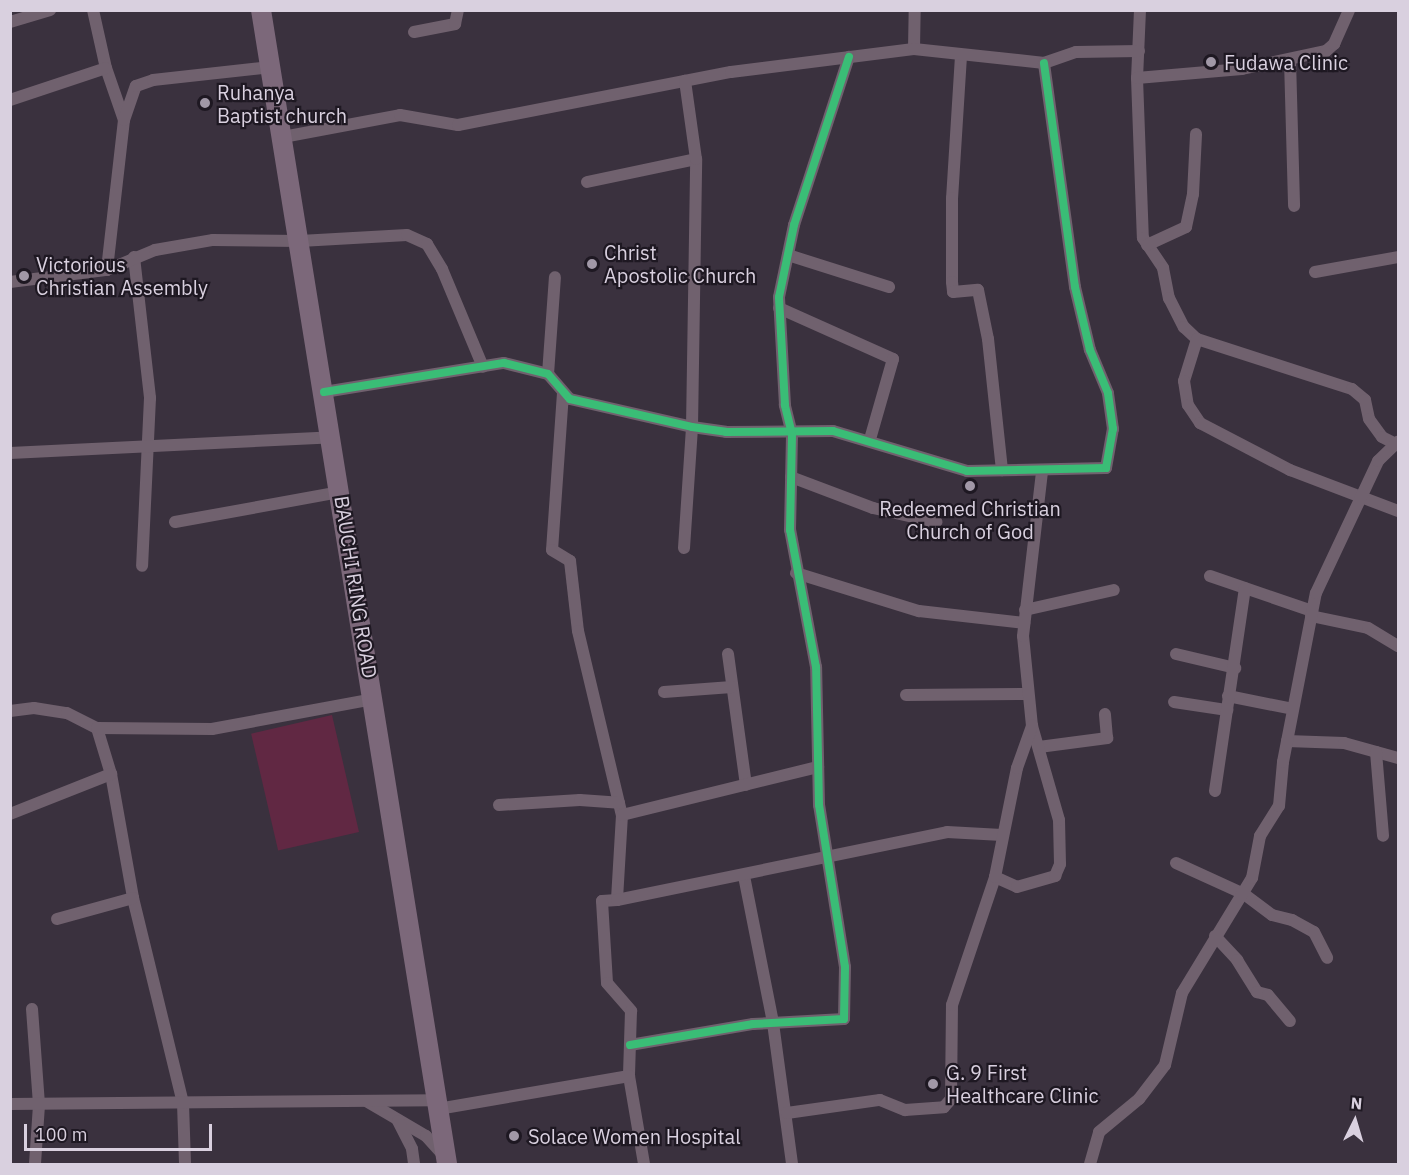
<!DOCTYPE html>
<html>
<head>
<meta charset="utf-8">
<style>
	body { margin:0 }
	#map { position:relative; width:1409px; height:1175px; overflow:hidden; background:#3a313e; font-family:"IBM Plex Sans",sans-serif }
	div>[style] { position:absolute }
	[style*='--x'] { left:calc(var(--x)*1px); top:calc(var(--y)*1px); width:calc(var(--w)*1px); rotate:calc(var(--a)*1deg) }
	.green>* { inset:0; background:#612843; transform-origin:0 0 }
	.street>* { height:12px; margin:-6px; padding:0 6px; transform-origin:6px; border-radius:6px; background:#70616e }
	.primary>* { height:20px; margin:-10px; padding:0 10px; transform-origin:10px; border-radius:10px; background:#7c687a }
	.cycleway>* { height:8px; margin:-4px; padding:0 4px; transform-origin:4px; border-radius:4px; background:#3abd76 }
	.dots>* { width:16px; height:16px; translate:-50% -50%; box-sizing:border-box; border:3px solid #1e1822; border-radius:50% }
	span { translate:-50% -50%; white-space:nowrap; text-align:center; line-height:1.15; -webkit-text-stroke:4.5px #1e1822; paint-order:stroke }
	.poi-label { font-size:20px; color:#d9d0df }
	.left { translate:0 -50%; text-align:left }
	.street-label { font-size:20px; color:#d9d0df }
	.frame { position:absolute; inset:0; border:12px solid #d9d0df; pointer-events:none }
	.north { position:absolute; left:1325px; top:1091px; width:60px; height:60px; -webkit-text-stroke:4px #1e1822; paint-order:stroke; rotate:5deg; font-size:16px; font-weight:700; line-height:24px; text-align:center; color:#d9d0df }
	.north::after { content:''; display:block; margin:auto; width:21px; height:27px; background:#d9d0df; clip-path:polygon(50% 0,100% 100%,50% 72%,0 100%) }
	.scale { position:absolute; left:24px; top:1124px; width:188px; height:27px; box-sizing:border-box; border:3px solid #d9d0df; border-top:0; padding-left:8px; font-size:18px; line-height:21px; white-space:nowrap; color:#d9d0df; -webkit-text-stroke:4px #1e1822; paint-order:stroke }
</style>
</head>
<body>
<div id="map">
	<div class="green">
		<i style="left:332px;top:715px;width:120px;height:83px;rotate:77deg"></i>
	</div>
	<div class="street">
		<i style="--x:93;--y:10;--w:59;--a:77.4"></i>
		<i style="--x:106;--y:68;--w:55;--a:70.9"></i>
		<i style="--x:124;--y:120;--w:151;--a:96.5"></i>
		<i style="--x:1140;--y:10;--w:68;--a:92.5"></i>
		<i style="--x:1137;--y:78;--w:160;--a:87.9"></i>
		<i style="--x:1143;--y:238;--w:36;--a:56"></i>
		<i style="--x:1163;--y:268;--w:31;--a:79"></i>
		<i style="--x:1169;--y:298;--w:33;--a:63"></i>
		<i style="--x:1184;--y:327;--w:18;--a:43"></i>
		<i style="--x:1197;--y:339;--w:163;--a:17.9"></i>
		<i style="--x:1352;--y:389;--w:17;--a:40"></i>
		<i style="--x:1365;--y:400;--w:19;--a:78"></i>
		<i style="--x:1369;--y:419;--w:22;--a:54"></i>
		<i style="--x:1382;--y:437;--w:18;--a:27"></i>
		<i style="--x:10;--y:22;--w:42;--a:-16.7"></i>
		<i style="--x:414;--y:32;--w:42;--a:-11"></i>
		<i style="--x:455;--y:24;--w:14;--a:-78"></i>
		<i style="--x:914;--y:49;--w:39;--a:-89"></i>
		<i style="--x:961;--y:56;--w:142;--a:93.6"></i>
		<i style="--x:952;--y:198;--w:84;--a:90"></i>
		<i style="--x:952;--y:282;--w:10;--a:84"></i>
		<i style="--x:953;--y:292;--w:25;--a:-5"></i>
		<i style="--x:978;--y:290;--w:50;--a:78.5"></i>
		<i style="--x:988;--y:339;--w:132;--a:83.9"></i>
		<i style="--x:1290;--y:60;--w:146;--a:88.4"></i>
		<i style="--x:1137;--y:78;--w:105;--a:-4.9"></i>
		<i style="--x:1242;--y:69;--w:86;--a:-12.1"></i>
		<i style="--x:1326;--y:51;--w:11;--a:-41"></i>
		<i style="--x:1334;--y:44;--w:37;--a:-66"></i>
		<i style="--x:10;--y:100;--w:101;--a:-18.4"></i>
		<i style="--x:124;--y:120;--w:36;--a:-71"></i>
		<i style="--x:136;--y:86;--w:18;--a:-19"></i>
		<i style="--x:153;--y:80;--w:119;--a:-6.3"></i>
		<i style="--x:283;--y:137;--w:119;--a:-10.6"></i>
		<i style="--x:400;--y:115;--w:59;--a:9.8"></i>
		<i style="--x:458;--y:125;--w:278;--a:-11"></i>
		<i style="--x:731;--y:72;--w:184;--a:-7.2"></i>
		<i style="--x:914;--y:49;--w:131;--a:6.1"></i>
		<i style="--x:1044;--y:63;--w:34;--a:-19"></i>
		<i style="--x:1076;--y:52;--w:63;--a:-0.9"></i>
		<i style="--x:587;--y:182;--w:111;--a:-11.9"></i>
		<i style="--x:1147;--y:245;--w:43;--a:-24.8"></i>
		<i style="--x:1186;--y:227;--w:34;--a:-78"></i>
		<i style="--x:1193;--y:194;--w:60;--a:-87.1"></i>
		<i style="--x:788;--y:255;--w:106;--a:17.6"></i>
		<i style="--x:134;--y:257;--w:142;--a:83.5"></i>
		<i style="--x:150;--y:398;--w:168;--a:92.7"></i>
		<i style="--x:1315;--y:272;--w:84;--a:-10.2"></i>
		<i style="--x:10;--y:282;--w:98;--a:-7.1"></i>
		<i style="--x:107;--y:270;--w:52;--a:-22.6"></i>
		<i style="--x:155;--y:250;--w:59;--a:-9.8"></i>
		<i style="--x:213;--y:240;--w:87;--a:0.7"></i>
		<i style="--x:300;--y:241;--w:107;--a:-3.2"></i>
		<i style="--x:407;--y:235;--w:22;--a:24"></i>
		<i style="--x:427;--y:244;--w:29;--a:59"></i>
		<i style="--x:442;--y:269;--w:106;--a:67.3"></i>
		<i style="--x:779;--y:308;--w:125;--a:24.1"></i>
		<i style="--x:893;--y:359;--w:83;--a:106"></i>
		<i style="--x:1197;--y:339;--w:44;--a:107.2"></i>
		<i style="--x:1184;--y:381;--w:24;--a:81"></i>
		<i style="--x:1188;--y:405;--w:22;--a:56"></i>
		<i style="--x:1200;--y:423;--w:102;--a:27.6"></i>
		<i style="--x:1290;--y:470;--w:116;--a:20.8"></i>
		<i style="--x:548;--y:374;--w:97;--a:-85.9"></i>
		<i style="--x:324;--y:392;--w:182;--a:-9.2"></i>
		<i style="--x:504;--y:363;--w:45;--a:14"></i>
		<i style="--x:548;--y:374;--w:33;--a:49"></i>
		<i style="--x:570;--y:399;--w:125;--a:12.9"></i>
		<i style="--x:692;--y:427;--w:34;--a:8"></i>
		<i style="--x:726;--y:432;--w:107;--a:-0.5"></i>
		<i style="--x:833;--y:431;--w:140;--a:16.6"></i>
		<i style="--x:967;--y:471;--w:139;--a:-1.2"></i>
		<i style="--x:1106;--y:468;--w:40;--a:-80"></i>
		<i style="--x:1113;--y:429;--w:36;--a:-98"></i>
		<i style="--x:1108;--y:393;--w:47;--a:-112.7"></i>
		<i style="--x:1090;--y:350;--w:65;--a:-103.4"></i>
		<i style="--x:1075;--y:287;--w:226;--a:-97.9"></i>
		<i style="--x:563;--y:393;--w:157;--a:94"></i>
		<i style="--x:552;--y:550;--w:21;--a:31"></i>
		<i style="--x:570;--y:561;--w:70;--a:83.5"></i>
		<i style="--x:578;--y:631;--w:189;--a:76.6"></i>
		<i style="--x:622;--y:815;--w:85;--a:93.4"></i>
		<i style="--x:617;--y:900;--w:15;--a:176"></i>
		<i style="--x:602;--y:901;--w:82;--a:86.5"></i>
		<i style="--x:607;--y:983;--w:37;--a:49"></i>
		<i style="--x:631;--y:1011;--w:65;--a:91.8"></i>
		<i style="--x:629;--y:1076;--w:89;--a:80.3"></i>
		<i style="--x:10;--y:453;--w:323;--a:-2.8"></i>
		<i style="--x:791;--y:477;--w:88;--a:20.7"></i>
		<i style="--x:873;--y:508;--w:65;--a:12.5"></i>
		<i style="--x:175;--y:522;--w:168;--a:-10.3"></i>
		<i style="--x:684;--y:548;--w:121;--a:-86.2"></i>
		<i style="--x:692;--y:427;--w:268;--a:-89.1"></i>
		<i style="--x:696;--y:159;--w:79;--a:-98"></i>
		<i style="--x:796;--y:573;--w:129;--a:17.2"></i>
		<i style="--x:919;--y:611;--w:106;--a:6.5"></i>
		<i style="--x:1210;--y:576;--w:108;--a:18.9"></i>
		<i style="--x:1025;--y:610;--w:91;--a:-12.7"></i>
		<i style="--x:1311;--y:616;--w:58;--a:11.9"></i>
		<i style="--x:1368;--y:628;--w:35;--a:31"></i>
		<i style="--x:728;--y:654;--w:132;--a:82.2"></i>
		<i style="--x:1176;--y:654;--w:61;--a:13.3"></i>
		<i style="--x:664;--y:692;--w:68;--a:-4.2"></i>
		<i style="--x:906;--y:695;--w:122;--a:-0.5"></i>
		<i style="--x:1228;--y:696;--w:66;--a:11.3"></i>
		<i style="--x:1174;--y:702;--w:54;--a:8.6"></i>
		<i style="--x:10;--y:711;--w:24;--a:-7"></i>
		<i style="--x:34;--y:708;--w:33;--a:9"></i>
		<i style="--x:67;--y:713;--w:34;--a:27"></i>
		<i style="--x:97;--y:728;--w:48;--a:73.1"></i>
		<i style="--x:111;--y:774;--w:126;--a:79.9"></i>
		<i style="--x:133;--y:898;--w:211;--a:76.3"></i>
		<i style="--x:183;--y:1103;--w:61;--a:88.1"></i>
		<i style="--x:97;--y:728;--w:115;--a:0.5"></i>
		<i style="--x:212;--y:729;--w:165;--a:-10.5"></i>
		<i style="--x:1287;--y:741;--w:57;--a:2"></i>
		<i style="--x:1344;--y:743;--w:56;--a:15.5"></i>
		<i style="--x:1039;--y:747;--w:69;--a:-7.5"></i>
		<i style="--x:1107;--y:738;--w:24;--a:-95"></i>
		<i style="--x:1376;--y:752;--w:84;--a:85.2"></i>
		<i style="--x:1215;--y:791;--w:205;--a:-81.6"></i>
		<i style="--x:499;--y:805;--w:81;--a:-3.5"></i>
		<i style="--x:580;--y:800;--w:39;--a:4"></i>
		<i style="--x:10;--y:814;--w:109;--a:-21.6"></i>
		<i style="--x:622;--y:815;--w:202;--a:-13.8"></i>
		<i style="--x:1176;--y:863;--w:75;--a:24.5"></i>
		<i style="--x:1244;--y:894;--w:35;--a:37"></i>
		<i style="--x:1272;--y:915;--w:21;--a:14"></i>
		<i style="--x:1292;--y:920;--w:25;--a:29"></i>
		<i style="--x:1314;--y:932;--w:29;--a:63"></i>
		<i style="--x:744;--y:876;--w:150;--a:78.8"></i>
		<i style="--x:773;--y:1023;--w:142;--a:82.3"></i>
		<i style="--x:995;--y:877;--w:24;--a:24"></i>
		<i style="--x:1017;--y:887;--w:40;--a:-16"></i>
		<i style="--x:1055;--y:876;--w:13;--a:-67"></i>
		<i style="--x:1060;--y:864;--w:44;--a:-91.3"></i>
		<i style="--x:1059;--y:820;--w:98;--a:-106"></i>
		<i style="--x:1032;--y:726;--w:90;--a:-95.7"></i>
		<i style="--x:1023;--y:636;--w:165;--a:-83.4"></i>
		<i style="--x:617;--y:900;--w:337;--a:-11.6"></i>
		<i style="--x:947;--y:832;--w:55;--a:3.1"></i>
		<i style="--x:57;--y:919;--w:79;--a:-15.4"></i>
		<i style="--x:1215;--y:936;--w:33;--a:47"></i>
		<i style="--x:1237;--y:960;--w:38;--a:58"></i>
		<i style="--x:1257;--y:992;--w:11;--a:15"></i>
		<i style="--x:1268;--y:995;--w:34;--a:50"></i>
		<i style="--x:32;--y:1009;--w:96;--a:85.8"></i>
		<i style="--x:39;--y:1105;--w:59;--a:93.9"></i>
		<i style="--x:630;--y:1045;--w:125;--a:-9.7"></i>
		<i style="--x:753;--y:1024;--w:91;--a:-3.1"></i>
		<i style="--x:844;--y:1019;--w:52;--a:-88.9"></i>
		<i style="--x:845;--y:967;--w:164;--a:-99.1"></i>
		<i style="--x:819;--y:805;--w:138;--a:-91.2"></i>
		<i style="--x:816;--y:667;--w:139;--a:-100.7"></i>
		<i style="--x:790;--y:530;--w:96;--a:-88.8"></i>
		<i style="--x:792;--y:434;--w:30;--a:-104"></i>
		<i style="--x:785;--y:405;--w:108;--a:-93.2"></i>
		<i style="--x:779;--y:297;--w:74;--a:-78.2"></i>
		<i style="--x:794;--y:225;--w:177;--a:-71.9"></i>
		<i style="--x:368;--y:1102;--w:67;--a:30.4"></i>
		<i style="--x:426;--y:1136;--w:25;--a:48"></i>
		<i style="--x:10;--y:1104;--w:426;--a:-0.5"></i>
		<i style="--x:438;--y:1109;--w:194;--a:-9.8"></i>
		<i style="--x:787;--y:1113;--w:94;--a:-8"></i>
		<i style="--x:880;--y:1100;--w:27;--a:22"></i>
		<i style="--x:905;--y:1110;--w:39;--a:-4"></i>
		<i style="--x:944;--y:1107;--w:11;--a:-49"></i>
		<i style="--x:951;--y:1099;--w:94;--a:-89.4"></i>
		<i style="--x:952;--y:1005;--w:135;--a:-71.4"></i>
		<i style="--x:995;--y:877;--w:111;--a:-78.6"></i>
		<i style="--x:1017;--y:768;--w:45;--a:-70.3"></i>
		<i style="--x:398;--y:1121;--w:31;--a:63"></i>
		<i style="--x:412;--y:1149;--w:15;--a:82"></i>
		<i style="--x:1090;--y:1164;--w:33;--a:-74"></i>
		<i style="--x:1099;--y:1132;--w:52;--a:-39.5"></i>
		<i style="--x:1139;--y:1099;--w:43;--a:-52.6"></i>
		<i style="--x:1165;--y:1065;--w:74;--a:-76.7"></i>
		<i style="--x:1182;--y:993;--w:135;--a:-58.7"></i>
		<i style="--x:1252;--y:878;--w:43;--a:-79.2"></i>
		<i style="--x:1260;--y:836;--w:36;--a:-58"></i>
		<i style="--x:1279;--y:806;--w:44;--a:-84.8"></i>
		<i style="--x:1283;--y:762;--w:172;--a:-79"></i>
		<i style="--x:1316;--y:593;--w:146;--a:-64.8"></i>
		<i style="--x:1378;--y:461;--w:28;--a:-44"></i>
	</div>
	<div class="primary">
		<i style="--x:261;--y:10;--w:1169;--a:80.84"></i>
	</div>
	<div class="cycleway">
		<i style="--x:324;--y:392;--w:182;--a:-9.2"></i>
		<i style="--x:504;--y:363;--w:45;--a:14"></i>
		<i style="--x:548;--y:374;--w:33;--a:49"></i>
		<i style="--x:570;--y:399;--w:125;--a:12.9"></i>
		<i style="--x:692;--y:427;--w:34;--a:8"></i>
		<i style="--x:726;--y:432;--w:107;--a:-0.5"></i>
		<i style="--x:833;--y:431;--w:140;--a:16.6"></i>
		<i style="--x:967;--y:471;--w:139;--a:-1.2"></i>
		<i style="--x:1106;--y:468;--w:40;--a:-80"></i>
		<i style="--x:1113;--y:429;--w:36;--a:-98"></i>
		<i style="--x:1108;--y:393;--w:47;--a:-112.7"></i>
		<i style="--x:1090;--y:350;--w:65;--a:-103.4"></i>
		<i style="--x:1075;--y:287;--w:226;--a:-97.9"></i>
		<i style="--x:630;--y:1045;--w:125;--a:-9.7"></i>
		<i style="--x:753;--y:1024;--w:91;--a:-3.1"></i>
		<i style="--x:844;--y:1019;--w:52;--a:-88.9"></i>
		<i style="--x:845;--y:967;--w:164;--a:-99.1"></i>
		<i style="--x:819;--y:805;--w:138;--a:-91.2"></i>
		<i style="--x:816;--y:667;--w:139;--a:-100.7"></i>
		<i style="--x:790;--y:530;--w:96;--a:-88.8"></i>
		<i style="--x:792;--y:434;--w:30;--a:-104"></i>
		<i style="--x:785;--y:405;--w:108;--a:-93.2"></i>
		<i style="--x:779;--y:297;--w:74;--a:-78.2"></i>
		<i style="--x:794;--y:225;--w:177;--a:-71.9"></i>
	</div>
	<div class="dots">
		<i style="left:1211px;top:62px;background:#a198a7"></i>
		<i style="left:205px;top:103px;background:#a198a7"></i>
		<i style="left:592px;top:264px;background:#a198a7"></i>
		<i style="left:24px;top:276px;background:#a198a7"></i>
		<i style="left:970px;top:486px;background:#a198a7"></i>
		<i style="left:933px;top:1084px;background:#a198a7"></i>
		<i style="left:514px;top:1136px;background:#a198a7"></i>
	</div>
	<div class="poi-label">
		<span class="left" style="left:1224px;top:62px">Fudawa Clinic</span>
		<span class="left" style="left:217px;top:104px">Ruhanya<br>Baptist church</span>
		<span class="left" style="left:604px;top:264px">Christ<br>Apostolic Church</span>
		<span class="left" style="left:36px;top:276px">Victorious<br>Christian Assembly</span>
		<span style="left:970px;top:520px">Redeemed Christian<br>Church of God</span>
		<span class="left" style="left:946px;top:1084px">G. 9 First<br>Healthcare Clinic</span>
		<span class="left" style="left:528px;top:1136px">Solace Women Hospital</span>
	</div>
	<div class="street-label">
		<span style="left:356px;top:587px;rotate:81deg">BAUCHI RING ROAD</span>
	</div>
	<div class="frame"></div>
	<div class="north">N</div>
	<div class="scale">100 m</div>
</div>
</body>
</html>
